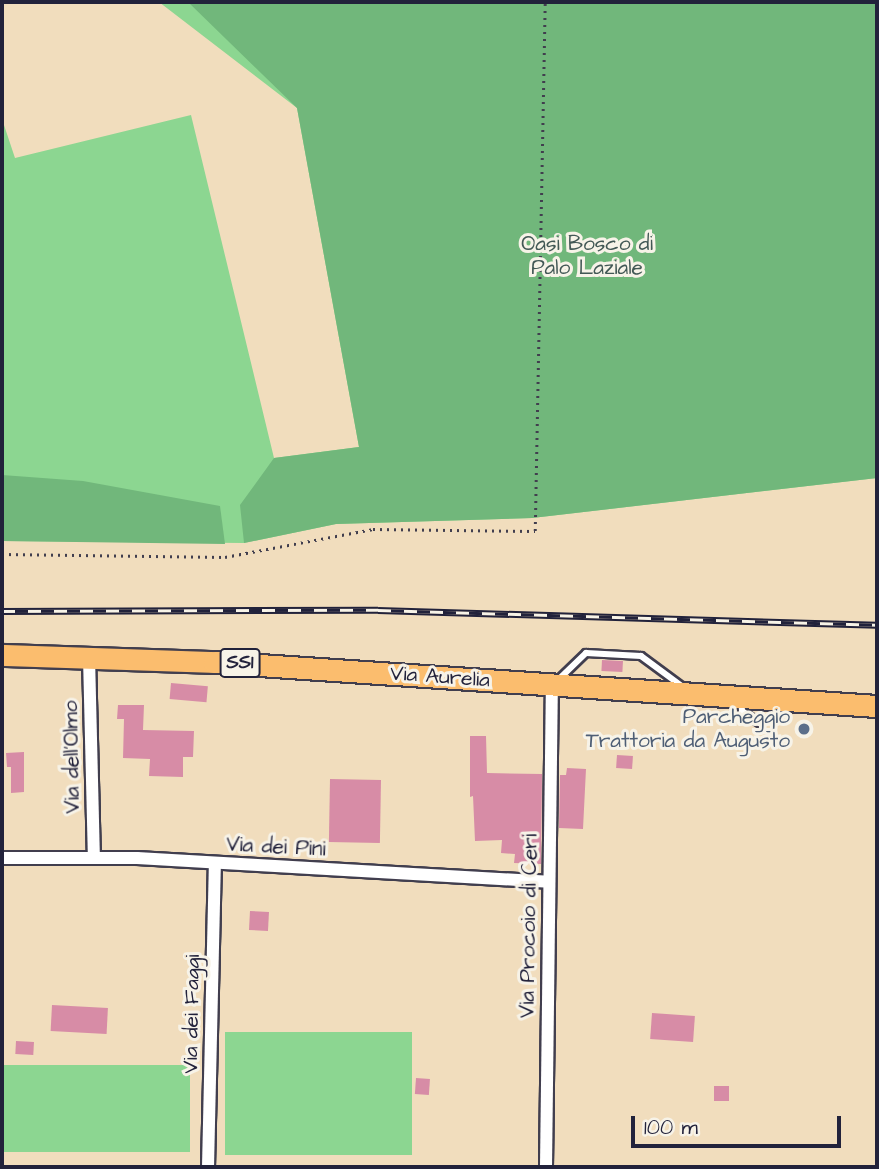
<!DOCTYPE html>
<html>
<head>
<meta charset="utf-8">
<style>
	body { margin:0 }
	#map { position:relative; width:879px; height:1169px; overflow:hidden; background:#f1ddbd; font-family:"Architects Daughter",sans-serif }
	div>[style] { position:absolute }
	[style*='--x'] { left:calc(var(--x)*1px); top:calc(var(--y)*1px); width:calc(var(--w)*1px); rotate:calc(var(--a)*1deg) }
	.green>* { inset:0; background:#8cd691; transform-origin:0 0 }
	.forest>* { inset:0; background:#71b77b }
	.building>* { inset:0; background:#d78ca6; transform-origin:0 0 }
	.path>* { height:2.5px; margin-top:-1.25px; transform-origin:0; background:repeating-linear-gradient(90deg,#413e4e 0 2px,transparent 0 7px) }
	.roads { filter:drop-shadow(2px 0 #413e4e) drop-shadow(-2px 0 #413e4e) drop-shadow(0 2px #413e4e) drop-shadow(0 -2px #413e4e) }
	.lane>* { height:6px; margin:-3px; padding:0 3px; transform-origin:3px; border-radius:3px; background:#fff }
	.street>* { height:12px; margin:-6px; padding:0 6px; transform-origin:6px; border-radius:6px; background:#fff }
	.primary>* { height:21px; margin:-10.5px; padding:0 10.5px; transform-origin:10.5px; border-radius:10.5px; background:#fbbd6e }
	.rail>* { height:7px; margin-top:-3.5px; transform-origin:0; background:repeating-linear-gradient(90deg,#f7f3e8 0 13px,#22223b 0 26px); box-sizing:border-box; border-block:2px solid #22223b }
	.dots>* { width:19px; height:19px; translate:-50% -50%; box-sizing:border-box; border:4px solid #f7f3e8; border-radius:50% }
	span { translate:-50% -50%; white-space:nowrap; text-align:center; line-height:1.15; -webkit-text-stroke:6px #f7f3e8; paint-order:stroke }
	.shield-label span { padding:2px 5px; background:#f7f3e8; border:2px solid; border-radius:5px; -webkit-text-stroke-width:0 }
	.shield-label { font-size:19px; color:#22223b; font-weight:700 }
	.park-label { font-size:21px; color:#425855 }
	.street-label { font-size:21px; color:#22223b }
	.service-label { font-size:21px; color:#4e5e75 }
	.right { translate:-100% -50%; text-align:right }
	.frame { position:absolute; inset:0; border:4px solid #22223b; pointer-events:none }
	.scale { position:absolute; left:631px; top:1116px; width:210px; height:32px; box-sizing:border-box; border:4px solid #22223b; border-top:0; padding-left:9px; font-size:21px; line-height:24px; white-space:nowrap; color:#22223b; -webkit-text-stroke:5px #f7f3e8; paint-order:stroke }
</style>
</head>
<body>
<div id="map">
	<div class="green">
		<i style="clip-path:polygon(159px 2px,877px 2px,877px 478px,532px 518px,336px 524px,244px 543px,2px 541px,2px 119px,15px 158px,191px 115px,274px 458px,359px 447px,297px 108px)"></i>
		<i style="left:225px;top:1032px;width:187px;height:123px"></i>
		<i style="left:2px;top:1065px;width:188px;height:87px"></i>
	</div>
	<div class="forest">
		<i style="clip-path:polygon(188px 2px,877px 2px,877px 478px,532px 518px,336px 524px,244px 543px,240px 505px,274px 458px,359px 447px,297px 108px)"></i>
		<i style="clip-path:polygon(2px 475px,83px 481px,220px 506px,225px 544px,2px 541px)"></i>
	</div>
	<div class="building">
		<i style="left:602px;top:660px;width:21px;height:11px;rotate:3deg"></i>
		<i style="left:171px;top:683px;width:37px;height:16px;rotate:5deg"></i>
		<i style="clip-path:polygon(118px 705px,144px 705px,143px 730px,194px 731px,193px 757px,183px 757px,183px 777px,149px 776px,150px 759px,123px 758px,124px 719px,117px 719px)"></i>
		<i style="clip-path:polygon(470px 736px,486px 736px,487px 773px,542px 774px,541px 864px,514px 863px,515px 854px,501px 853px,502px 840px,475px 841px,473px 796px,470px 797px)"></i>
		<i style="clip-path:polygon(24px 752px,24px 792px,11px 793px,11px 767px,7px 767px,6px 753px)"></i>
		<i style="left:617px;top:755px;width:16px;height:13px;rotate:4deg"></i>
		<i style="clip-path:polygon(567px 768px,586px 769px,583px 829px,559px 828px,560px 775px,566px 775px)"></i>
		<i style="left:330px;top:779px;width:51px;height:63px;rotate:1deg"></i>
		<i style="left:250px;top:911px;width:19px;height:19px;rotate:3deg"></i>
		<i style="left:52px;top:1005px;width:56px;height:26px;rotate:3deg"></i>
		<i style="left:652px;top:1013px;width:43px;height:26px;rotate:4deg"></i>
		<i style="left:16px;top:1041px;width:18px;height:13px;rotate:3deg"></i>
		<i style="left:416px;top:1078px;width:14px;height:16px;rotate:4deg"></i>
		<i style="left:714px;top:1086px;width:15px;height:15px"></i>
	</div>
	<div class="path">
		<i style="--x:2;--y:554;--w:223;--a:0.8"></i>
		<i style="--x:225;--y:557;--w:151;--a:-10.7"></i>
		<i style="--x:373;--y:529;--w:162;--a:0.7"></i>
		<i style="--x:535;--y:531;--w:529;--a:-88.92"></i>
	</div>
	<div class="roads">
		<div class="lane">
			<i style="--x:558;--y:680;--w:39;--a:-44"></i>
			<i style="--x:586;--y:653;--w:55;--a:3.1"></i>
			<i style="--x:641;--y:656;--w:52;--a:36.4"></i>
			<i style="--x:741;--y:699;--w:12;--a:85"></i>
			<i style="--x:742;--y:711;--w:21;--a:35"></i>
		</div>
		<div class="street">
			<i style="--x:89;--y:657;--w:200;--a:88.6"></i>
			<i style="--x:2;--y:858;--w:135;--a:0"></i>
			<i style="--x:137;--y:858;--w:412;--a:3.3"></i>
			<i style="--x:208;--y:1167;--w:304;--a:-88.7"></i>
			<i style="--x:546;--y:1167;--w:482;--a:-89.3"></i>
		</div>
		<div class="primary">
			<i style="--x:2;--y:655;--w:212;--a:1.9"></i>
			<i style="--x:214;--y:662;--w:664;--a:3.8"></i>
		</div>
	</div>
	<div class="rail">
		<i style="--x:2;--y:611;--w:376;--a:-0.2"></i>
		<i style="--x:378;--y:610;--w:499;--a:1.7"></i>
	</div>
	<div class="dots">
		<i style="left:804px;top:729px;background:#5c6f8a"></i>
	</div>
	<div class="shield-label">
		<span style="left:240px;top:663px">SS1</span>
	</div>
	<div class="park-label">
		<span style="left:587px;top:256px">Oasi Bosco di<br>Palo Laziale</span>
	</div>
	<div class="street-label">
		<span style="left:440px;top:677px;rotate:4deg">Via Aurelia</span>
		<span style="left:72px;top:757px;rotate:-91deg">Via dell'Olmo</span>
		<span style="left:276px;top:847px;rotate:3deg">Via dei Pini</span>
		<span style="left:529px;top:926px;rotate:-89deg">Via Procoio di Ceri</span>
		<span style="left:192px;top:1014px;rotate:-89deg">Via dei Faggi</span>
	</div>
	<div class="service-label">
		<span class="right" style="left:790px;top:729px">Parcheggio<br>Trattoria da Augusto</span>
	</div>
	<div class="frame"></div>
	<div class="scale">100 m</div>
</div>
</body>
</html>
